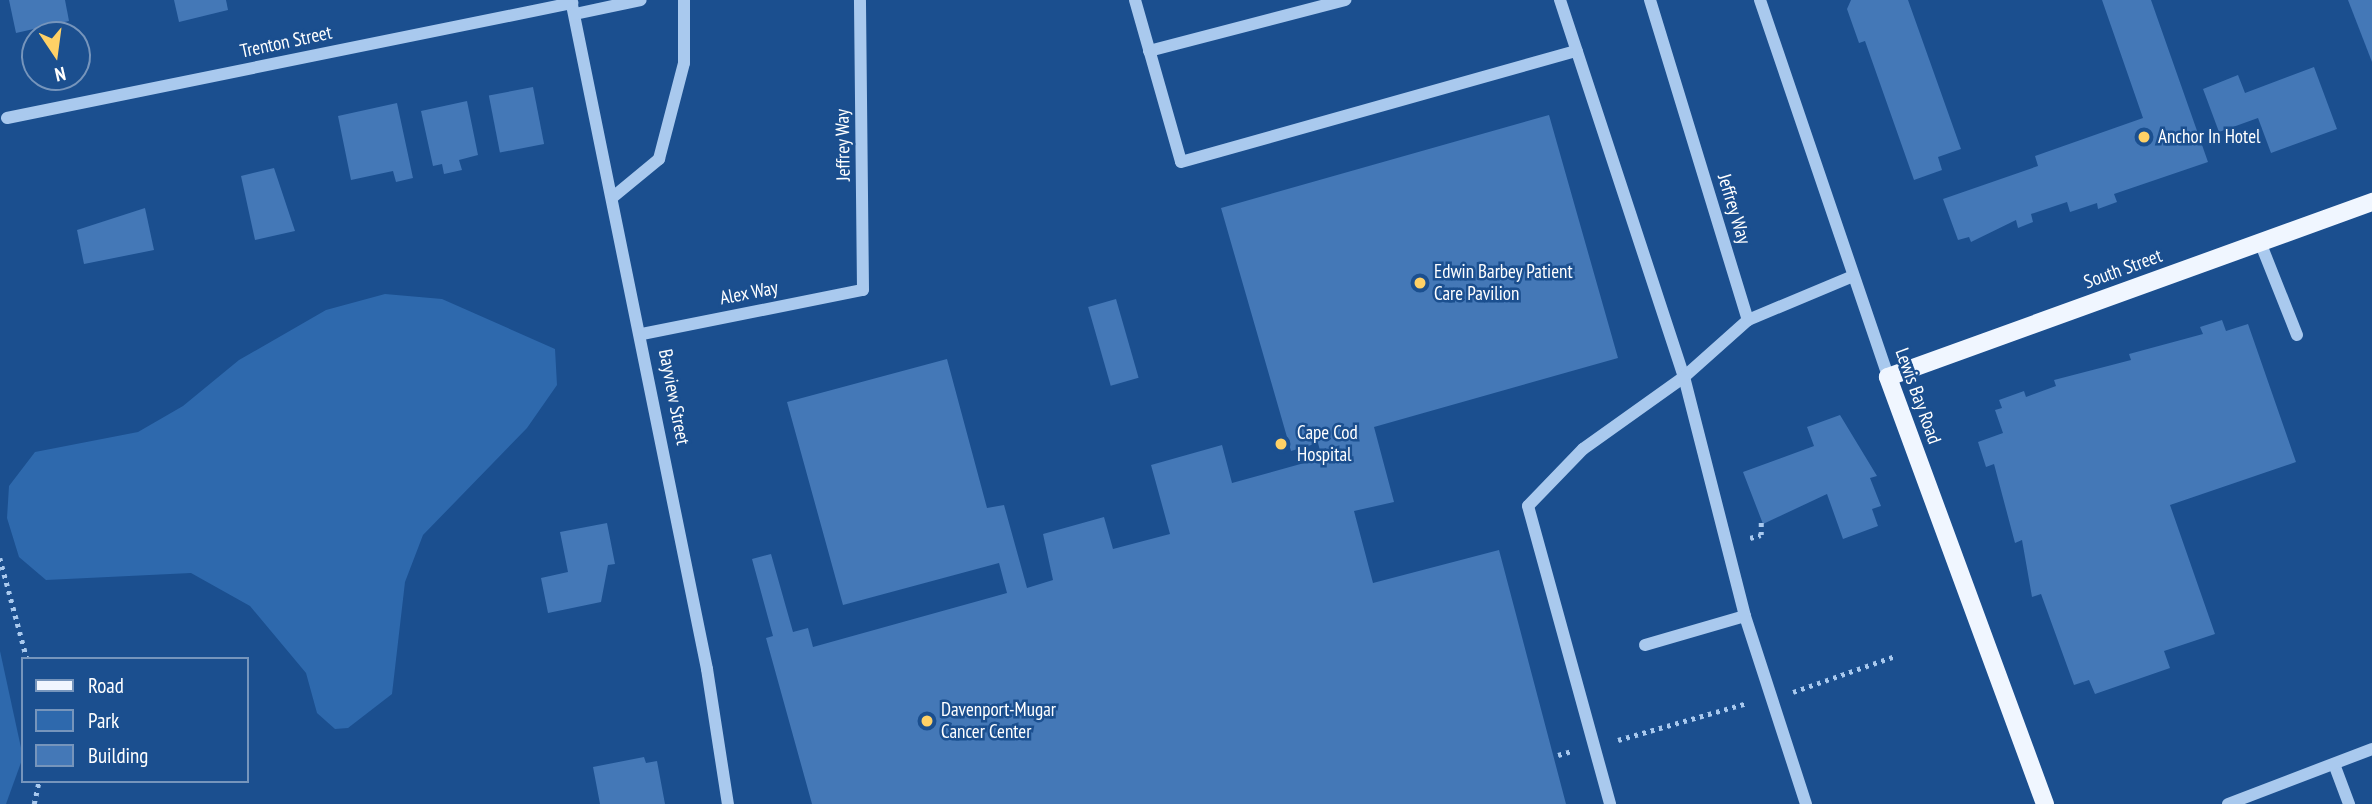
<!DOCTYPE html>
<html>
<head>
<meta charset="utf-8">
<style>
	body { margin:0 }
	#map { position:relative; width:2372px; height:804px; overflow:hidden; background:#1b4f8f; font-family:"PT Sans Narrow",sans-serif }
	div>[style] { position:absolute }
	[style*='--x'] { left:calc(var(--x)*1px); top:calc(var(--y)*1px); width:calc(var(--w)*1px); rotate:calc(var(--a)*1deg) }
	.green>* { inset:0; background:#2e69ad }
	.building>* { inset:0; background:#4478b7; transform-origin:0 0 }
	.path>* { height:4.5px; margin-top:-2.25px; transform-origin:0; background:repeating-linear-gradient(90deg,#a9c9ee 0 3.5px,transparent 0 8.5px) }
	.minor>* { height:12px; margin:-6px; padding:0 6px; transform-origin:6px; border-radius:6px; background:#a9c9ee }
	.major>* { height:18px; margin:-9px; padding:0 9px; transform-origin:9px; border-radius:9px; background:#f0f6ff }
	.dots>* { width:19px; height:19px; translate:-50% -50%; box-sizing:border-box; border:4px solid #1b4f8f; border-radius:50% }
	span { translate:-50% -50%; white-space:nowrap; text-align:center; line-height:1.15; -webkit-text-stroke:5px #1b4f8f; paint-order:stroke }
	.street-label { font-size:19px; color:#fff }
	.poi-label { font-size:19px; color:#fff }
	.left { translate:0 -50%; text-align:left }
	.legend { position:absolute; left:21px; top:657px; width:228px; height:126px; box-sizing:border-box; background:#1b4f8f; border:2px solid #7695bc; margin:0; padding:9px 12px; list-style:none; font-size:21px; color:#fff }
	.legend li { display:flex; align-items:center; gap:14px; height:35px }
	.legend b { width:35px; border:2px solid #7695bc }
	.north { position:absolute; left:21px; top:21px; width:70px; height:70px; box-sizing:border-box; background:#1b4f8f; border:2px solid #7695bc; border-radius:50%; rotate:167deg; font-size:19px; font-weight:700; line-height:28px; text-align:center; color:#fff }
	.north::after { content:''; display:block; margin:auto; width:24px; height:32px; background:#ffd166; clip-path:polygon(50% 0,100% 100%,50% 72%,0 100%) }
</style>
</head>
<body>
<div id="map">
	<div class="green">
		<i style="clip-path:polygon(385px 294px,442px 299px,555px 349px,557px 385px,527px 428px,423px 535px,405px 582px,392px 694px,348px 728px,335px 729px,317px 713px,306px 673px,250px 606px,191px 573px,46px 580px,19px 557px,7px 518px,9px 486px,35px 452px,138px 432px,183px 406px,239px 360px,326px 310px)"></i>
		<i style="clip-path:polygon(0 651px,23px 757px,6px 804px,0 804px)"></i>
	</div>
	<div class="building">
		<i style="clip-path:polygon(9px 0,65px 0,69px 21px,16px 33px)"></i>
		<i style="clip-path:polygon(174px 0,226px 0,228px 10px,179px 22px)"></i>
		<i style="clip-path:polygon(1851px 0,1908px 0,1961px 149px,1938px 157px,1942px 170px,1914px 180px,1865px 41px,1859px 43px,1847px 9px)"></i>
		<i style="clip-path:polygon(2102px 0,2151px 0,2208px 162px,2114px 194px,2117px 202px,2098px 209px,2097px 203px,2070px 212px,2067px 202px,2031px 214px,2033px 222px,2018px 228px,2016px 220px,1971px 242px,1969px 237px,1958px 240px,1943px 199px,2038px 166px,2035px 156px,2143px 118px)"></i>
		<i style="clip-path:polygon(2348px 0,2372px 0,2372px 62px)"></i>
		<i style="clip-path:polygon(2314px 67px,2337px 129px,2271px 153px,2258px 118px,2219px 132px,2203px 89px,2238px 75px,2245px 93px)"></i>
		<i style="left:533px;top:87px;width:58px;height:45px;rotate:79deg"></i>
		<i style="clip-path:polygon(467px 101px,478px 155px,459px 160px,462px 170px,444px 174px,442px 164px,433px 166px,421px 111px)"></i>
		<i style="clip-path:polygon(397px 103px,413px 178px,396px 182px,393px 171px,351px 180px,338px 116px)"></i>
		<i style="clip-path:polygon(1549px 115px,1618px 358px,1374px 427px,1394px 502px,1354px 511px,1373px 583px,1499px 550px,1566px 804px,812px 804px,766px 638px,773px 636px,752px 559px,771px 554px,793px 632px,808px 628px,813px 647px,1007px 593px,999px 563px,843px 605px,787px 402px,947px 359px,987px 508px,1004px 505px,1027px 588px,1053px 580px,1043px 534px,1104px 517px,1113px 549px,1170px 534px,1151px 465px,1222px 445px,1232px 483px,1322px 458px,1318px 443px,1291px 451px,1221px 208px)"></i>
		<i style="clip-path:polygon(274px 168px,295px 231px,255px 240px,241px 176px)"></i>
		<i style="clip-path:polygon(145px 208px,154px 250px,84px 264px,77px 230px)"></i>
		<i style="left:1116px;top:299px;width:82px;height:29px;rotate:74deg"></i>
		<i style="clip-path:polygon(2222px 320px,2226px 331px,2248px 324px,2296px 462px,2170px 505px,2215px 634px,2164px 651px,2170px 668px,2095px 694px,2089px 680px,2074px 685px,2041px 594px,2032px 597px,2022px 540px,2015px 543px,1994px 464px,1986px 467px,1978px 442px,2003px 433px,1995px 410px,2002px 408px,1999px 400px,2024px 391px,2026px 397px,2056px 386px,2054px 380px,2131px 360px,2129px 354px,2203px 334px,2200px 327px)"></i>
		<i style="clip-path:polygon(1840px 415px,1877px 476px,1870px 478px,1881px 506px,1872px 509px,1878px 526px,1843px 539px,1827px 494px,1763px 524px,1743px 472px,1814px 446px,1807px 427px)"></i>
		<i style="clip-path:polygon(607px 523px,615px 564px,608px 565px,601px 602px,548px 613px,541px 578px,568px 572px,560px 532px)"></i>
		<i style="clip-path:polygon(644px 757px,646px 763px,657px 761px,665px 804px,600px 804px,593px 767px)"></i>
	</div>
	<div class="path">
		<i style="--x:1750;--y:538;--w:11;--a:-15"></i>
		<i style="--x:1761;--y:535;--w:16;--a:-90"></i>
		<i style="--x:0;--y:558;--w:105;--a:75"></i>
		<i style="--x:1793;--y:692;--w:108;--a:-19.4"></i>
		<i style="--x:1618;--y:740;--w:134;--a:-16"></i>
		<i style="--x:1558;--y:755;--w:15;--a:-16"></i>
		<i style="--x:34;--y:804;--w:24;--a:-78"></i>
	</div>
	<div class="minor">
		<i style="--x:571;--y:0;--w:683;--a:78.51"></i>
		<i style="--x:707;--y:669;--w:137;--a:81.2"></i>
		<i style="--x:1135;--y:0;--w:168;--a:74.1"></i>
		<i style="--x:1181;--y:162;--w:411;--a:-15.7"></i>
		<i style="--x:1560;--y:0;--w:397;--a:71.8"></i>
		<i style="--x:1684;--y:377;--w:124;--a:144.5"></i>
		<i style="--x:1583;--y:449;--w:79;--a:134"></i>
		<i style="--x:1528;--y:506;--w:309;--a:74.6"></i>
		<i style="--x:1650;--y:0;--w:335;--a:73"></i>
		<i style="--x:1760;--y:0;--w:398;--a:71.2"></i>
		<i style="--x:575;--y:14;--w:67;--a:-12"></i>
		<i style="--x:1149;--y:51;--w:203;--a:-14.6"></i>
		<i style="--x:7;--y:118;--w:577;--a:-11.5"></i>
		<i style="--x:613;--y:197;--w:60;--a:-39.6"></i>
		<i style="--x:659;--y:159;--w:99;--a:-75.4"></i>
		<i style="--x:684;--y:63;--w:63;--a:-90"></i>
		<i style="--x:2260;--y:242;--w:100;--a:68.3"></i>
		<i style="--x:642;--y:334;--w:225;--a:-11.3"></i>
		<i style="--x:863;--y:290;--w:290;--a:-90.6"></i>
		<i style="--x:1645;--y:645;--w:104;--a:-16.2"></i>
		<i style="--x:2334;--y:764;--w:43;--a:69.4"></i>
		<i style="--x:1806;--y:804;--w:198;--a:-108"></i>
		<i style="--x:1745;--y:616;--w:247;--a:-104.3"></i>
		<i style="--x:1684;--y:377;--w:86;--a:-41.7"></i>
		<i style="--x:1748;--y:320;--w:114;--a:-22.7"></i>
		<i style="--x:2228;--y:804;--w:154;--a:-20.9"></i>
	</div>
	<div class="major">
		<i style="--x:2045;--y:804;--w:455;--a:-110.2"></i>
		<i style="--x:1888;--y:377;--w:515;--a:-19.88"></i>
	</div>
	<div class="dots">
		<i style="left:2144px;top:137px;background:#ffd166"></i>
		<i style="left:1420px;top:283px;background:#ffd166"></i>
		<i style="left:1281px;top:444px;background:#ffd166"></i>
		<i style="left:927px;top:721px;background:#ffd166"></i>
	</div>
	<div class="street-label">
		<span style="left:286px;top:42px;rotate:-12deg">Trenton Street</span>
		<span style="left:843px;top:145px;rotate:-91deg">Jeffrey Way</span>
		<span style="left:1734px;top:209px;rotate:73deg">Jeffrey Way</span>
		<span style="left:2123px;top:269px;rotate:-20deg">South Street</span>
		<span style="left:749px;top:293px;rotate:-11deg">Alex Way</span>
		<span style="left:1918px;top:396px;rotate:70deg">Lewis Bay Road</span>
		<span style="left:674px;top:397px;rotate:79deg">Bayview Street</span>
	</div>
	<div class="poi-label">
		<span class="left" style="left:2158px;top:137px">Anchor In Hotel</span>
		<span class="left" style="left:1434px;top:283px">Edwin Barbey Patient<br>Care Pavilion</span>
		<span class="left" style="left:1297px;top:444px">Cape Cod<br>Hospital</span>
		<span class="left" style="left:941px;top:721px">Davenport-Mugar<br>Cancer Center</span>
	</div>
	<ul class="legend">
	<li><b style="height:9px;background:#f0f6ff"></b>Road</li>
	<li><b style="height:19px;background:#2e69ad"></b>Park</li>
	<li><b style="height:19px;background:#4478b7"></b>Building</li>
	</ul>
	<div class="north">N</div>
</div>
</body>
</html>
